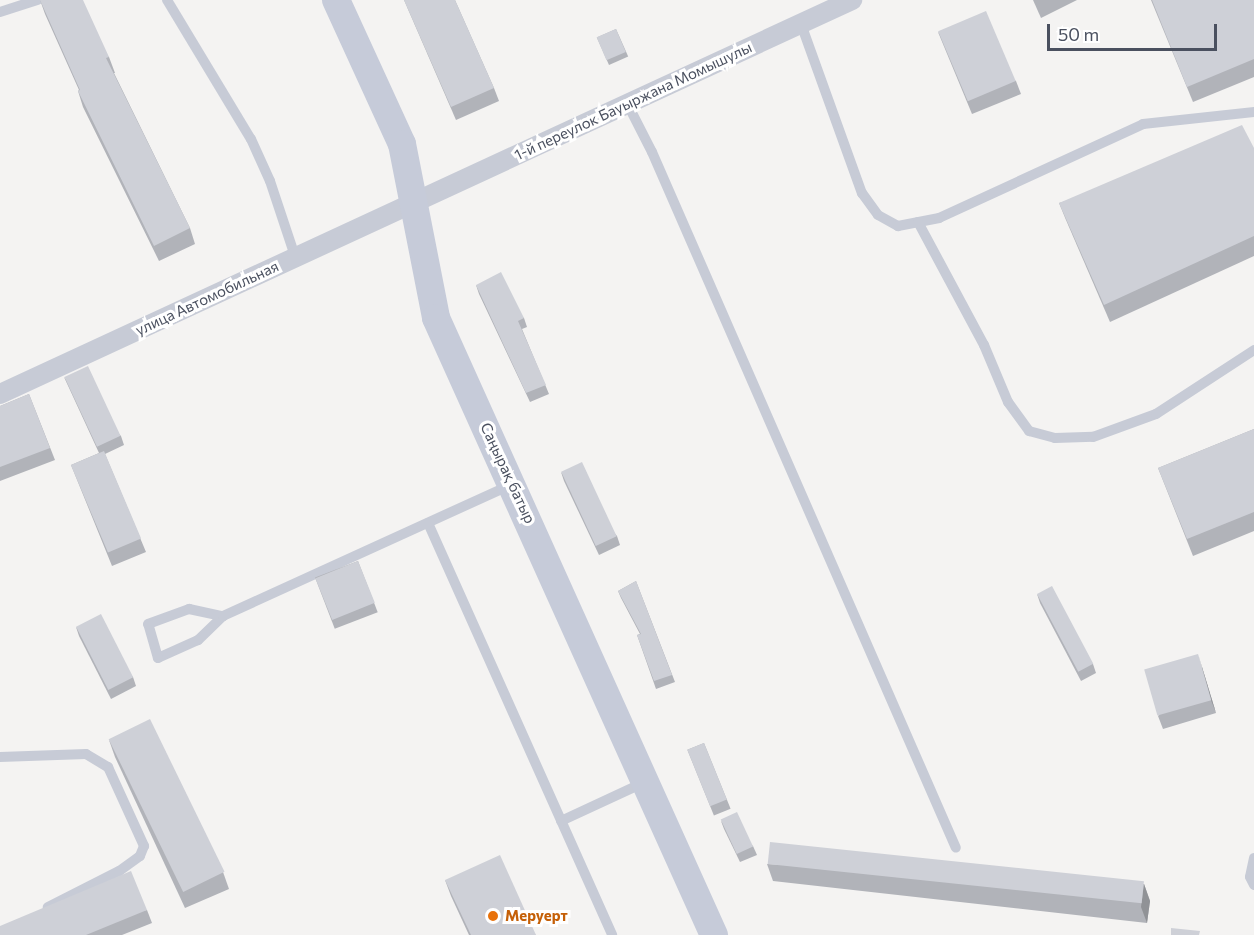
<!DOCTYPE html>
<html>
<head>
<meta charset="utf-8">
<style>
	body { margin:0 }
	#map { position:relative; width:1254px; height:935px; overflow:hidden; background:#f4f3f2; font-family:Commissioner,sans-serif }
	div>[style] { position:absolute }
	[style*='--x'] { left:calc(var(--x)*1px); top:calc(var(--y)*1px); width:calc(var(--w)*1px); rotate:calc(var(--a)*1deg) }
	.lane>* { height:10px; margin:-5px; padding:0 5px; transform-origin:5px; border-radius:5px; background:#c7cbd6 }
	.street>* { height:20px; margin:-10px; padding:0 10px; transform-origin:10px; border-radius:10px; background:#c7cbd6 }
	.secondary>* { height:28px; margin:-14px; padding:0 14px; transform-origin:14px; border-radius:14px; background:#c6cbd9 }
	.wall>* { inset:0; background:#b1b3b9; transform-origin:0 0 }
	.shaded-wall>* { inset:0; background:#909296 }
	.building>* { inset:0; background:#ced0d7; transform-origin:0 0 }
	.dots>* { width:16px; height:16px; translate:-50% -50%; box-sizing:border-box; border:3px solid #fff; border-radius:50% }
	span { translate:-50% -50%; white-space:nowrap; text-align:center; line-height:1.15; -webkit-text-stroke:6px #fff; paint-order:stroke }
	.street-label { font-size:15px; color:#4a505f }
	.food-label { font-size:15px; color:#c56008; font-weight:700 }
	.left { translate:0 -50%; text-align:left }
	.scale { position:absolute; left:1047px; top:24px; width:170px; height:27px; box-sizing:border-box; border:3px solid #4a505f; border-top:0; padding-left:8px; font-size:18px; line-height:21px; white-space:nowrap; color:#4a505f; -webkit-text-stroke:4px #fff; paint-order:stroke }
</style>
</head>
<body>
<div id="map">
	<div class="lane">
		<i style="--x:167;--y:0;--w:162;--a:58.9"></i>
		<i style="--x:251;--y:139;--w:46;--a:65.7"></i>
		<i style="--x:270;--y:181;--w:79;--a:71.6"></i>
		<i style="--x:0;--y:12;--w:40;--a:-18"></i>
		<i style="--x:801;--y:24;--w:180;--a:70.2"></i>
		<i style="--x:862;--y:193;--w:27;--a:54"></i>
		<i style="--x:878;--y:215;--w:23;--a:29"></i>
		<i style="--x:898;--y:226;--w:42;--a:-11"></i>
		<i style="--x:939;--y:218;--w:225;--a:-24.7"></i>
		<i style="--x:1143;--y:124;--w:112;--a:-6.2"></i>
		<i style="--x:627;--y:103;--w:55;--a:63"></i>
		<i style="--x:652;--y:152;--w:759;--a:66.41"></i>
		<i style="--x:918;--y:222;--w:140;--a:61.8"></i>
		<i style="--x:984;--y:345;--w:62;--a:67.2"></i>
		<i style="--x:1008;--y:402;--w:36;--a:54"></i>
		<i style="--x:1029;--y:431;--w:27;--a:15"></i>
		<i style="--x:1055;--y:438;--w:38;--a:-2"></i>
		<i style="--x:1093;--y:437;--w:67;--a:-20.1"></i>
		<i style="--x:1156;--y:414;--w:117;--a:-33.1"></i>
		<i style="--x:428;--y:523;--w:451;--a:65.9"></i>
		<i style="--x:223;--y:616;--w:35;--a:136"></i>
		<i style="--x:198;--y:640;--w:44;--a:155.8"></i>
		<i style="--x:158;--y:658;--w:35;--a:-106"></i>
		<i style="--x:148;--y:624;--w:44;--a:-20.1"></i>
		<i style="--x:189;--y:609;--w:35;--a:12"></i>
		<i style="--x:223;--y:616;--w:316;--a:-24.5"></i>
		<i style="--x:0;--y:757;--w:86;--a:-2"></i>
		<i style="--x:86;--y:754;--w:26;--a:31"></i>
		<i style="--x:108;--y:767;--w:87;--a:65.5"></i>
		<i style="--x:144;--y:846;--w:11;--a:112"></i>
		<i style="--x:140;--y:856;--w:26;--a:144"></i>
		<i style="--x:119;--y:871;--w:80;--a:153.1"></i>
		<i style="--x:561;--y:821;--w:93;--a:-24.9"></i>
		<i style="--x:1254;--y:858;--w:19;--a:102"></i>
		<i style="--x:1250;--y:877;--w:9;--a:63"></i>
	</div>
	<div class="street">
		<i style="--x:0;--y:394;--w:939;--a:-24.82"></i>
	</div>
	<div class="secondary">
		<i style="--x:336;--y:0;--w:158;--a:65.4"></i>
		<i style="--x:402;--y:144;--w:177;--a:78.9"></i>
		<i style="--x:436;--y:318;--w:677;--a:65.75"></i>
	</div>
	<div class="wall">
		<i style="clip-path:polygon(40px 0,109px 57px,115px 73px,114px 73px,190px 228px,195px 244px,159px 261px,83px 107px,78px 91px,79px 90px,45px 14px)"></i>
		<i style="clip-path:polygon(404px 0,455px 0,494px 88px,499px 101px,456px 120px)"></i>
		<i style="clip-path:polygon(1033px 0,1077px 0,1041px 18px)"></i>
		<i style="clip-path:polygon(1151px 0,1254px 0,1254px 77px,1193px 102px)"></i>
		<i style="left:616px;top:29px;width:30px;height:21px;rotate:66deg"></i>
		<i style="clip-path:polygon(938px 32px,1016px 81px,1021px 94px,972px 114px)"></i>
		<i style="clip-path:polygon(1254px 148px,1254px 256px,1110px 322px,1066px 220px,1059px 203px)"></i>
		<i style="clip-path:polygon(476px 285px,524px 318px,527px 327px,522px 329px,549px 394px,530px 402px,479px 294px)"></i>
		<i style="clip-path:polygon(64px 377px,121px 436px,124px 445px,105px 454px,146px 552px,112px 566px,71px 465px,99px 453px)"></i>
		<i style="clip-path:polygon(29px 394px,55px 460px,0 481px,0 406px)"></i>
		<i style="clip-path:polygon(1254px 429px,1254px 531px,1193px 556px,1158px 468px)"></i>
		<i style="clip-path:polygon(561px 472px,617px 536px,620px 545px,599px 555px,564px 481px)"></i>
		<i style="left:358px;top:561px;width:55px;height:46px;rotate:69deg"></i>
		<i style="clip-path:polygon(636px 581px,675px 682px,656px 689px,637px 635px,640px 634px,621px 598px,618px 591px)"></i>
		<i style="clip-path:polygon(1037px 594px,1093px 664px,1096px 673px,1081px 681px,1040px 603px)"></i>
		<i style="clip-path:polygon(76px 627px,133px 677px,136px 686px,111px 699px,79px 636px)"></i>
		<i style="clip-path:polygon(1202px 667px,1216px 713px,1163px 729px,1158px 716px)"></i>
		<i style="clip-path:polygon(109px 740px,223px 872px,229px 889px,185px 908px,115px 757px)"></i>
		<i style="left:704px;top:743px;width:71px;height:18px;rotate:68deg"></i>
		<i style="clip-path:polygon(721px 821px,753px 846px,757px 855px,740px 862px,724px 829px)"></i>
		<i style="clip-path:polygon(767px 864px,1144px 884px,1150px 901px,1147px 923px,773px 881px)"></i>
		<i style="clip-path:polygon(445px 880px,536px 935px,469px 935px,451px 896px)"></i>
		<i style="clip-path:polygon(147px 910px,152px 923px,122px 935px,0 935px)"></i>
	</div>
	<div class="shaded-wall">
		<i style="clip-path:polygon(1198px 654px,1202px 667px,1216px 713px,1211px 700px)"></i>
		<i style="clip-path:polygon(1144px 884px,1150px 901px,1147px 923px,1141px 907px)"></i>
	</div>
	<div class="building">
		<i style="clip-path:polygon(40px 0,83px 0,109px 57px,106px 58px,190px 228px,154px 246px,78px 91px,80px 90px)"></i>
		<i style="clip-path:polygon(404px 0,455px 0,494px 88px,451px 107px)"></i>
		<i style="clip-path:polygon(1152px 0,1254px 0,1254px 59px,1187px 87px)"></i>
		<i style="left:986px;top:11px;width:76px;height:52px;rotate:67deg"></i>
		<i style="left:616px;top:29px;width:25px;height:21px;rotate:67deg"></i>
		<i style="clip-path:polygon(1242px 125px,1254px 148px,1254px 236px,1104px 305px,1059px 203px)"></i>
		<i style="clip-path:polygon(501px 272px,524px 318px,518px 321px,546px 385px,526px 393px,476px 285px)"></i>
		<i style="left:88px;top:366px;width:77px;height:26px;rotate:65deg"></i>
		<i style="clip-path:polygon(29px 394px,50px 448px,0 467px,0 406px)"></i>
		<i style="clip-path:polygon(1254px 429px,1254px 512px,1187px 539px,1158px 468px)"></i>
		<i style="left:104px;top:451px;width:95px;height:36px;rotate:67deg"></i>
		<i style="left:582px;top:462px;width:82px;height:23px;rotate:65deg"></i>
		<i style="left:358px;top:561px;width:45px;height:46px;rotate:68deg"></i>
		<i style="clip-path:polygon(636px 581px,672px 675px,654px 681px,637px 635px,641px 634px,618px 591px)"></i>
		<i style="left:1052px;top:586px;width:88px;height:17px;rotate:62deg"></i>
		<i style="left:101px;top:614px;width:71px;height:28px;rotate:63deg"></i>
		<i style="left:1198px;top:654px;width:48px;height:56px;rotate:74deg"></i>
		<i style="left:150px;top:719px;width:170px;height:46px;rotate:64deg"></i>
		<i style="left:704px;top:743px;width:61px;height:18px;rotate:68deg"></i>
		<i style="left:737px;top:812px;width:38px;height:18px;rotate:65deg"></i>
		<i style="left:770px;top:842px;width:376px;height:22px;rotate:6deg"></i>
		<i style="clip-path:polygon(500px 855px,536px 935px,471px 935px,445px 880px)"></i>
		<i style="clip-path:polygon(131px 871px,147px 910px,86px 935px,0 935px,0 926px)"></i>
		<i style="clip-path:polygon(1171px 928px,1200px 931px,1199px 935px,1171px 935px)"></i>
	</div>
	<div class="dots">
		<i style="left:493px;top:916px;background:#e8710a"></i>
	</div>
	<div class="street-label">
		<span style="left:633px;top:101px;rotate:-25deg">1-й переулок Бауыржана Момышулы</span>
		<span style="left:207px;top:298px;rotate:-25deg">улица Автомобильная</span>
		<span style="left:508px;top:473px;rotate:65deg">Саңырақ батыр</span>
	</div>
	<div class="food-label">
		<span class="left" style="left:505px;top:916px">Меруерт</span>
	</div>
	<div class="scale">50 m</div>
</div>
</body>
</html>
